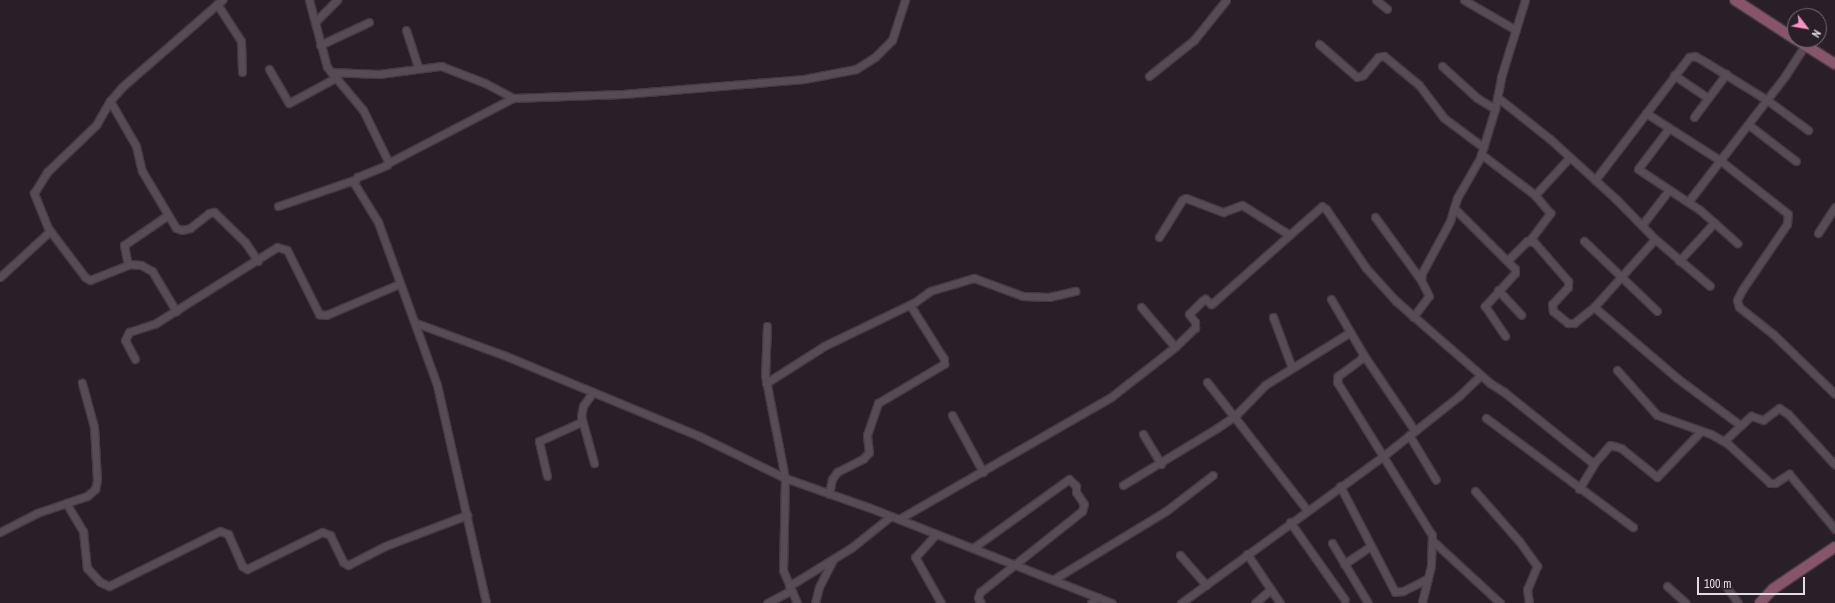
<!DOCTYPE html>
<html>
<head>
<meta charset="utf-8">
<style>
	body { margin:0 }
	#map { position:relative; width:1835px; height:603px; overflow:hidden; background:#291f28; font-family:"Archivo Narrow",sans-serif }
	div>[style] { position:absolute }
	[style*='--x'] { left:calc(var(--x)*1px); top:calc(var(--y)*1px); width:calc(var(--w)*1px); rotate:calc(var(--a)*1deg) }
	.roads { filter:drop-shadow(1px 0 #443b43) drop-shadow(-1px 0 #443b43) drop-shadow(0 1px #443b43) drop-shadow(0 -1px #443b43) }
	.street>* { height:7px; margin:-3.5px; padding:0 3.5px; transform-origin:3.5px; border-radius:3.5px; background:#574b56 }
	.secondary>* { height:10px; margin:-5px; padding:0 5px; transform-origin:5px; border-radius:5px; background:#875469 }
	span { translate:-50% -50%; white-space:nowrap; text-align:center; line-height:1.15; -webkit-text-stroke:3px #291f28; paint-order:stroke }
	.north { position:absolute; left:1787px; top:8px; width:40px; height:40px; box-sizing:border-box; background:#291f28; border:1px solid #736b73; border-radius:50%; rotate:121deg; font-size:11px; font-weight:700; line-height:16px; text-align:center; color:#e3dce3 }
	.north::after { content:''; display:block; margin:auto; width:14px; height:18px; background:#fa8fc7; clip-path:polygon(50% 0,100% 100%,50% 72%,0 100%) }
	.scale { position:absolute; left:1697px; top:577px; width:108px; height:18px; box-sizing:border-box; border:2px solid #e3dce3; border-top:0; padding-left:5px; font-size:12px; line-height:14px; white-space:nowrap; color:#e3dce3; -webkit-text-stroke:3px #291f28; paint-order:stroke }
</style>
</head>
<body>
<div id="map">
	<div class="roads">
		<div class="street">
			<i style="--x:309;--y:0;--w:69;--a:75"></i>
			<i style="--x:327;--y:67;--w:56;--a:50.1"></i>
			<i style="--x:363;--y:110;--w:57;--a:63.9"></i>
			<i style="--x:388;--y:161;--w:4;--a:104"></i>
			<i style="--x:387;--y:165;--w:32;--a:158"></i>
			<i style="--x:357;--y:177;--w:7;--a:117"></i>
			<i style="--x:354;--y:183;--w:46;--a:58.4"></i>
			<i style="--x:378;--y:222;--w:173;--a:70.1"></i>
			<i style="--x:437;--y:385;--w:223;--a:77.3"></i>
			<i style="--x:1376;--y:0;--w:14;--a:39"></i>
			<i style="--x:1464;--y:0;--w:60;--a:30"></i>
			<i style="--x:217;--y:4;--w:44;--a:57"></i>
			<i style="--x:241;--y:41;--w:31;--a:88"></i>
			<i style="--x:316;--y:21;--w:30;--a:-45"></i>
			<i style="--x:406;--y:30;--w:40;--a:72"></i>
			<i style="--x:1319;--y:44;--w:50;--a:41"></i>
			<i style="--x:1357;--y:77;--w:6;--a:-18"></i>
			<i style="--x:1363;--y:75;--w:23;--a:-50"></i>
			<i style="--x:1378;--y:57;--w:6;--a:-9"></i>
			<i style="--x:1384;--y:56;--w:45;--a:39.6"></i>
			<i style="--x:1419;--y:85;--w:41;--a:52.9"></i>
			<i style="--x:1444;--y:118;--w:49;--a:36.6"></i>
			<i style="--x:320;--y:45;--w:54;--a:-25.1"></i>
			<i style="--x:1442;--y:66;--w:47;--a:42.4"></i>
			<i style="--x:1477;--y:98;--w:21;--a:31"></i>
			<i style="--x:269;--y:69;--w:39;--a:60"></i>
			<i style="--x:289;--y:103;--w:55;--a:-28.4"></i>
			<i style="--x:331;--y:72;--w:48;--a:2.4"></i>
			<i style="--x:379;--y:74;--w:63;--a:-7.4"></i>
			<i style="--x:441;--y:66;--w:47;--a:21.1"></i>
			<i style="--x:485;--y:83;--w:32;--a:28"></i>
			<i style="--x:1674;--y:75;--w:41;--a:34.1"></i>
			<i style="--x:1149;--y:76;--w:58;--a:-38.7"></i>
			<i style="--x:1194;--y:40;--w:51;--a:-51.3"></i>
			<i style="--x:1497;--y:97;--w:68;--a:38.4"></i>
			<i style="--x:1550;--y:139;--w:89;--a:42.3"></i>
			<i style="--x:1616;--y:199;--w:56;--a:45.7"></i>
			<i style="--x:1655;--y:239;--w:72;--a:40.5"></i>
			<i style="--x:110;--y:101;--w:52;--a:60"></i>
			<i style="--x:136;--y:146;--w:26;--a:77"></i>
			<i style="--x:142;--y:171;--w:66;--a:59.2"></i>
			<i style="--x:176;--y:228;--w:6;--a:18"></i>
			<i style="--x:182;--y:230;--w:8;--a:-14"></i>
			<i style="--x:190;--y:228;--w:24;--a:-38"></i>
			<i style="--x:209;--y:213;--w:5;--a:-11"></i>
			<i style="--x:214;--y:212;--w:43;--a:44.1"></i>
			<i style="--x:245;--y:242;--w:23;--a:56"></i>
			<i style="--x:1646;--y:113;--w:89;--a:32.6"></i>
			<i style="--x:1721;--y:161;--w:85;--a:38.3"></i>
			<i style="--x:1788;--y:214;--w:10;--a:96"></i>
			<i style="--x:1787;--y:224;--w:80;--a:124.3"></i>
			<i style="--x:1742;--y:290;--w:11;--a:117"></i>
			<i style="--x:1737;--y:300;--w:7;--a:74"></i>
			<i style="--x:1739;--y:307;--w:43;--a:38.5"></i>
			<i style="--x:1773;--y:334;--w:86;--a:44.1"></i>
			<i style="--x:1694;--y:117;--w:54;--a:-53.3"></i>
			<i style="--x:1749;--y:125;--w:59;--a:37.5"></i>
			<i style="--x:1669;--y:128;--w:51;--a:127.1"></i>
			<i style="--x:1638;--y:169;--w:74;--a:33.5"></i>
			<i style="--x:1700;--y:210;--w:50;--a:41.7"></i>
			<i style="--x:1481;--y:154;--w:68;--a:37.2"></i>
			<i style="--x:1535;--y:195;--w:50;--a:-47.4"></i>
			<i style="--x:388;--y:163;--w:141;--a:-27.5"></i>
			<i style="--x:513;--y:98;--w:110;--a:-2.1"></i>
			<i style="--x:623;--y:94;--w:182;--a:-4.7"></i>
			<i style="--x:804;--y:79;--w:53;--a:-10.9"></i>
			<i style="--x:856;--y:69;--w:22;--a:-32"></i>
			<i style="--x:875;--y:57;--w:24;--a:-45"></i>
			<i style="--x:892;--y:40;--w:42;--a:-72"></i>
			<i style="--x:1595;--y:180;--w:155;--a:-52.6"></i>
			<i style="--x:1689;--y:57;--w:6;--a:-9"></i>
			<i style="--x:1695;--y:56;--w:14;--a:30"></i>
			<i style="--x:1707;--y:63;--w:70;--a:31.7"></i>
			<i style="--x:1767;--y:100;--w:51;--a:36.2"></i>
			<i style="--x:1688;--y:202;--w:159;--a:-52.4"></i>
			<i style="--x:1785;--y:76;--w:37;--a:-57"></i>
			<i style="--x:278;--y:206;--w:80;--a:-18.9"></i>
			<i style="--x:1454;--y:208;--w:86;--a:45"></i>
			<i style="--x:1515;--y:269;--w:4;--a:90"></i>
			<i style="--x:1515;--y:273;--w:45;--a:132.3"></i>
			<i style="--x:1485;--y:306;--w:36;--a:56"></i>
			<i style="--x:168;--y:215;--w:53;--a:145.7"></i>
			<i style="--x:124;--y:245;--w:20;--a:79"></i>
			<i style="--x:128;--y:265;--w:41;--a:158.5"></i>
			<i style="--x:90;--y:280;--w:6;--a:-149"></i>
			<i style="--x:85;--y:277;--w:61;--a:-127.1"></i>
			<i style="--x:48;--y:228;--w:38;--a:-112"></i>
			<i style="--x:34;--y:193;--w:25;--a:-58"></i>
			<i style="--x:47;--y:172;--w:68;--a:-43.8"></i>
			<i style="--x:96;--y:125;--w:28;--a:-60"></i>
			<i style="--x:110;--y:101;--w:18;--a:-49"></i>
			<i style="--x:122;--y:87;--w:133;--a:-41"></i>
			<i style="--x:1375;--y:217;--w:78;--a:53.9"></i>
			<i style="--x:1642;--y:225;--w:44;--a:-52.4"></i>
			<i style="--x:1818;--y:233;--w:31;--a:-57"></i>
			<i style="--x:1159;--y:237;--w:44;--a:-58.1"></i>
			<i style="--x:1182;--y:200;--w:4;--a:-27"></i>
			<i style="--x:1186;--y:198;--w:40;--a:21"></i>
			<i style="--x:1223;--y:212;--w:20;--a:-20"></i>
			<i style="--x:1242;--y:205;--w:54;--a:32.2"></i>
			<i style="--x:1655;--y:239;--w:91;--a:131.9"></i>
			<i style="--x:1594;--y:307;--w:109;--a:40.5"></i>
			<i style="--x:1677;--y:378;--w:79;--a:36.7"></i>
			<i style="--x:1530;--y:240;--w:34;--a:-53"></i>
			<i style="--x:1550;--y:213;--w:23;--a:-130"></i>
			<i style="--x:1584;--y:241;--w:101;--a:43.8"></i>
			<i style="--x:1508;--y:260;--w:27;--a:-45"></i>
			<i style="--x:1527;--y:241;--w:7;--a:8"></i>
			<i style="--x:1534;--y:242;--w:52;--a:48.9"></i>
			<i style="--x:1568;--y:281;--w:6;--a:90"></i>
			<i style="--x:1568;--y:287;--w:23;--a:133"></i>
			<i style="--x:1552;--y:304;--w:7;--a:82"></i>
			<i style="--x:1553;--y:311;--w:19;--a:39"></i>
			<i style="--x:1568;--y:323;--w:6;--a:0"></i>
			<i style="--x:1574;--y:323;--w:26;--a:-39"></i>
			<i style="--x:1679;--y:261;--w:52;--a:-47.4"></i>
			<i style="--x:129;--y:264;--w:12;--a:5"></i>
			<i style="--x:141;--y:265;--w:13;--a:29"></i>
			<i style="--x:152;--y:271;--w:47;--a:59"></i>
			<i style="--x:0;--y:277;--w:68;--a:-42.6"></i>
			<i style="--x:1498;--y:290;--w:34;--a:47"></i>
			<i style="--x:1331;--y:299;--w:64;--a:59.8"></i>
			<i style="--x:1363;--y:354;--w:5;--a:112"></i>
			<i style="--x:1361;--y:359;--w:29;--a:144"></i>
			<i style="--x:1338;--y:376;--w:6;--a:99"></i>
			<i style="--x:1337;--y:382;--w:180;--a:58.2"></i>
			<i style="--x:1432;--y:535;--w:31;--a:92"></i>
			<i style="--x:1431;--y:566;--w:38;--a:104"></i>
			<i style="--x:1141;--y:307;--w:52;--a:49.6"></i>
			<i style="--x:1273;--y:317;--w:54;--a:69.6"></i>
			<i style="--x:1413;--y:317;--w:26;--a:-53"></i>
			<i style="--x:1429;--y:296;--w:18;--a:-117"></i>
			<i style="--x:1421;--y:280;--w:7;--a:-82"></i>
			<i style="--x:1422;--y:273;--w:59;--a:-61.7"></i>
			<i style="--x:1450;--y:221;--w:24;--a:-73"></i>
			<i style="--x:1457;--y:198;--w:46;--a:-60.1"></i>
			<i style="--x:1480;--y:158;--w:51;--a:-73"></i>
			<i style="--x:1495;--y:109;--w:33;--a:-79"></i>
			<i style="--x:1501;--y:77;--w:81;--a:-72.7"></i>
			<i style="--x:416;--y:323;--w:96;--a:20.1"></i>
			<i style="--x:506;--y:356;--w:209;--a:22.5"></i>
			<i style="--x:699;--y:436;--w:96;--a:26"></i>
			<i style="--x:785;--y:478;--w:88;--a:19.3"></i>
			<i style="--x:868;--y:507;--w:262;--a:21.5"></i>
			<i style="--x:767;--y:326;--w:49;--a:92.3"></i>
			<i style="--x:765;--y:375;--w:105;--a:79"></i>
			<i style="--x:785;--y:478;--w:92;--a:91.2"></i>
			<i style="--x:783;--y:570;--w:36;--a:67"></i>
			<i style="--x:1363;--y:354;--w:93;--a:56"></i>
			<i style="--x:135;--y:359;--w:21;--a:-118"></i>
			<i style="--x:125;--y:340;--w:9;--a:-63"></i>
			<i style="--x:129;--y:332;--w:28;--a:-18"></i>
			<i style="--x:156;--y:323;--w:143;--a:-32.1"></i>
			<i style="--x:277;--y:247;--w:10;--a:17"></i>
			<i style="--x:287;--y:250;--w:72;--a:63.4"></i>
			<i style="--x:319;--y:314;--w:7;--a:8"></i>
			<i style="--x:326;--y:315;--w:79;--a:-23"></i>
			<i style="--x:1617;--y:370;--w:60;--a:48.4"></i>
			<i style="--x:1657;--y:415;--w:57;--a:19.4"></i>
			<i style="--x:1711;--y:434;--w:20;--a:30"></i>
			<i style="--x:1728;--y:444;--w:57;--a:42.9"></i>
			<i style="--x:1770;--y:483;--w:5;--a:0"></i>
			<i style="--x:1775;--y:483;--w:17;--a:-33"></i>
			<i style="--x:1789;--y:474;--w:72;--a:50.1"></i>
			<i style="--x:1207;--y:382;--w:162;--a:52"></i>
			<i style="--x:766;--y:383;--w:69;--a:-32.5"></i>
			<i style="--x:824;--y:346;--w:101;--a:-25.8"></i>
			<i style="--x:915;--y:302;--w:19;--a:-36"></i>
			<i style="--x:930;--y:291;--w:46;--a:-16.5"></i>
			<i style="--x:974;--y:278;--w:52;--a:20.2"></i>
			<i style="--x:1023;--y:296;--w:26;--a:2"></i>
			<i style="--x:1049;--y:297;--w:27;--a:-13"></i>
			<i style="--x:593;--y:392;--w:17;--a:126"></i>
			<i style="--x:583;--y:406;--w:10;--a:101"></i>
			<i style="--x:581;--y:416;--w:49;--a:74.5"></i>
			<i style="--x:952;--y:415;--w:65;--a:61.5"></i>
			<i style="--x:1486;--y:418;--w:183;--a:36.6"></i>
			<i style="--x:1143;--y:434;--w:35;--a:59"></i>
			<i style="--x:1409;--y:435;--w:52;--a:59"></i>
			<i style="--x:1724;--y:441;--w:37;--a:-43"></i>
			<i style="--x:1751;--y:416;--w:13;--a:18"></i>
			<i style="--x:1763;--y:420;--w:20;--a:-37"></i>
			<i style="--x:1779;--y:408;--w:11;--a:34"></i>
			<i style="--x:1788;--y:414;--w:69;--a:47.3"></i>
			<i style="--x:547;--y:476;--w:36;--a:-103"></i>
			<i style="--x:539;--y:441;--w:46;--a:-24.3"></i>
			<i style="--x:1123;--y:485;--w:110;--a:-31.2"></i>
			<i style="--x:1217;--y:428;--w:22;--a:-34"></i>
			<i style="--x:1235;--y:416;--w:43;--a:-45.9"></i>
			<i style="--x:1265;--y:385;--w:100;--a:-31.9"></i>
			<i style="--x:1340;--y:486;--w:119;--a:62.6"></i>
			<i style="--x:1395;--y:592;--w:8;--a:-7"></i>
			<i style="--x:1403;--y:591;--w:28;--a:-27"></i>
			<i style="--x:1579;--y:489;--w:33;--a:-59"></i>
			<i style="--x:1596;--y:461;--w:21;--a:-49"></i>
			<i style="--x:1610;--y:445;--w:11;--a:15"></i>
			<i style="--x:1621;--y:448;--w:46;--a:38.9"></i>
			<i style="--x:1657;--y:477;--w:64;--a:-46.3"></i>
			<i style="--x:1475;--y:491;--w:67;--a:48.7"></i>
			<i style="--x:1519;--y:541;--w:31;--a:54"></i>
			<i style="--x:1537;--y:566;--w:25;--a:113"></i>
			<i style="--x:1527;--y:589;--w:14;--a:82"></i>
			<i style="--x:829;--y:494;--w:15;--a:-79"></i>
			<i style="--x:832;--y:479;--w:9;--a:-54"></i>
			<i style="--x:837;--y:472;--w:29;--a:-27"></i>
			<i style="--x:863;--y:459;--w:9;--a:-49"></i>
			<i style="--x:869;--y:452;--w:17;--a:-97"></i>
			<i style="--x:867;--y:435;--w:34;--a:-71"></i>
			<i style="--x:878;--y:403;--w:77;--a:-30.6"></i>
			<i style="--x:944;--y:364;--w:5;--a:-90"></i>
			<i style="--x:944;--y:359;--w:64;--a:-122.2"></i>
			<i style="--x:66;--y:503;--w:33;--a:59"></i>
			<i style="--x:83;--y:531;--w:37;--a:84"></i>
			<i style="--x:87;--y:568;--w:19;--a:47"></i>
			<i style="--x:100;--y:582;--w:10;--a:24"></i>
			<i style="--x:109;--y:586;--w:124;--a:-26.4"></i>
			<i style="--x:220;--y:531;--w:9;--a:21"></i>
			<i style="--x:228;--y:534;--w:35;--a:66"></i>
			<i style="--x:242;--y:566;--w:6;--a:31"></i>
			<i style="--x:247;--y:569;--w:84;--a:-26.3"></i>
			<i style="--x:322;--y:532;--w:9;--a:21"></i>
			<i style="--x:330;--y:535;--w:30;--a:64"></i>
			<i style="--x:343;--y:562;--w:6;--a:31"></i>
			<i style="--x:348;--y:565;--w:42;--a:-27.2"></i>
			<i style="--x:385;--y:546;--w:88;--a:-20.7"></i>
			<i style="--x:899;--y:519;--w:245;--a:-29.9"></i>
			<i style="--x:1111;--y:397;--w:81;--a:-38"></i>
			<i style="--x:1175;--y:347;--w:28;--a:-44"></i>
			<i style="--x:1195;--y:328;--w:6;--a:-90"></i>
			<i style="--x:1195;--y:322;--w:10;--a:-127"></i>
			<i style="--x:1189;--y:314;--w:18;--a:-45"></i>
			<i style="--x:1202;--y:301;--w:4;--a:-34"></i>
			<i style="--x:1205;--y:299;--w:8;--a:40"></i>
			<i style="--x:1211;--y:304;--w:4;--a:-34"></i>
			<i style="--x:1214;--y:302;--w:144;--a:-41.6"></i>
			<i style="--x:1322;--y:206;--w:5;--a:37"></i>
			<i style="--x:1326;--y:209;--w:71;--a:55.9"></i>
			<i style="--x:1366;--y:268;--w:45;--a:47.7"></i>
			<i style="--x:1396;--y:301;--w:125;--a:41.1"></i>
			<i style="--x:1490;--y:383;--w:17;--a:33"></i>
			<i style="--x:1504;--y:392;--w:115;--a:38.7"></i>
			<i style="--x:1290;--y:522;--w:95;--a:54.8"></i>
			<i style="--x:0;--y:532;--w:42;--a:-27.2"></i>
			<i style="--x:37;--y:513;--w:53;--a:-18.8"></i>
			<i style="--x:87;--y:496;--w:11;--a:-41"></i>
			<i style="--x:95;--y:489;--w:9;--a:-77"></i>
			<i style="--x:97;--y:480;--w:53;--a:-93.2"></i>
			<i style="--x:94;--y:427;--w:46;--a:-105.3"></i>
			<i style="--x:936;--y:534;--w:31;--a:132"></i>
			<i style="--x:915;--y:557;--w:53;--a:60.5"></i>
			<i style="--x:1434;--y:542;--w:90;--a:42.7"></i>
			<i style="--x:1332;--y:543;--w:70;--a:59"></i>
			<i style="--x:973;--y:548;--w:118;--a:-35.7"></i>
			<i style="--x:1069;--y:479;--w:10;--a:45"></i>
			<i style="--x:1076;--y:486;--w:6;--a:90"></i>
			<i style="--x:1076;--y:492;--w:14;--a:56"></i>
			<i style="--x:1084;--y:504;--w:7;--a:106"></i>
			<i style="--x:1082;--y:511;--w:130;--a:141.5"></i>
			<i style="--x:980;--y:592;--w:6;--a:108"></i>
			<i style="--x:978;--y:598;--w:6;--a:59"></i>
			<i style="--x:1247;--y:554;--w:59;--a:56"></i>
			<i style="--x:1180;--y:555;--w:40;--a:49"></i>
			<i style="--x:1344;--y:564;--w:32;--a:-34"></i>
			<i style="--x:1054;--y:579;--w:131;--a:-31.3"></i>
			<i style="--x:1166;--y:511;--w:59;--a:-37.5"></i>
			<i style="--x:1725;--y:585;--w:22;--a:54"></i>
			<i style="--x:789;--y:586;--w:73;--a:-31.5"></i>
			<i style="--x:851;--y:548;--w:51;--a:-38.7"></i>
			<i style="--x:1667;--y:586;--w:25;--a:42"></i>
			<i style="--x:767;--y:603;--w:27;--a:-28"></i>
			<i style="--x:815;--y:603;--w:16;--a:-76"></i>
			<i style="--x:819;--y:587;--w:31;--a:-63"></i>
			<i style="--x:1091;--y:603;--w:9;--a:-41"></i>
			<i style="--x:1181;--y:603;--w:248;--a:-36"></i>
			<i style="--x:1382;--y:457;--w:98;--a:-38.4"></i>
			<i style="--x:1459;--y:396;--w:30;--a:-44"></i>
			<i style="--x:1255;--y:603;--w:21;--a:-41"></i>
		</div>
		<div class="secondary">
			<i style="--x:1735;--y:0;--w:72;--a:33"></i>
			<i style="--x:1797;--y:40;--w:45;--a:32.3"></i>
			<i style="--x:1760;--y:603;--w:19;--a:-47"></i>
			<i style="--x:1773;--y:589;--w:75;--a:-34.1"></i>
		</div>
	</div>
	<div class="north">N</div>
	<div class="scale">100 m</div>
</div>
</body>
</html>
